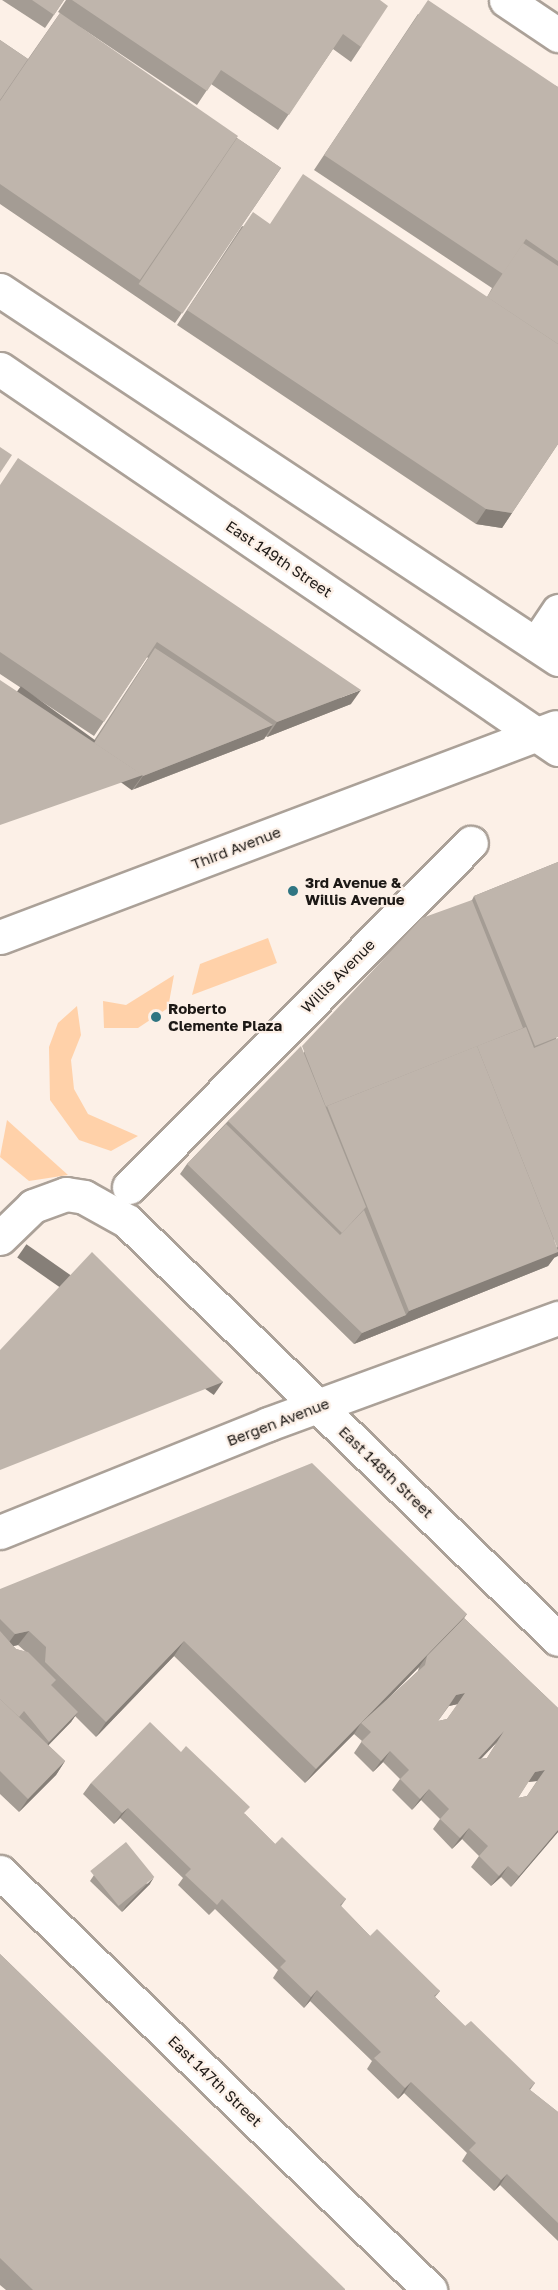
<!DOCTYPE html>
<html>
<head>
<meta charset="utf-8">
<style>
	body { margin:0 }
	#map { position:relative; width:558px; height:2290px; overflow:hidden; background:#fcf0e7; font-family:"Golos Text",sans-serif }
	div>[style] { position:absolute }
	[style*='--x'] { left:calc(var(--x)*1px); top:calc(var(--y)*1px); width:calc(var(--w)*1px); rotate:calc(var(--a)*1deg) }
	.green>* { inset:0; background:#ffd1a9 }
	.roads { filter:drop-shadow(2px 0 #aba198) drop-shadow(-2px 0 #aba198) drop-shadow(0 2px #aba198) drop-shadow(0 -2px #aba198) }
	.pedestrian>* { height:33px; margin:-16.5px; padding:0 16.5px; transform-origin:16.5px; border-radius:16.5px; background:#fff }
	.minor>* { height:33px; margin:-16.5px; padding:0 16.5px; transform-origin:16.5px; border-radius:16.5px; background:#fff }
	.secondary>* { height:33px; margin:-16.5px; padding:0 16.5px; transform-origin:16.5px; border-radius:16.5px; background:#fff }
	.wall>* { inset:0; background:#a49c94 }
	.shaded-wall>* { inset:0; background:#867f78; transform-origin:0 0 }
	.building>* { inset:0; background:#bfb5ac; transform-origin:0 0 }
	.dots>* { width:16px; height:16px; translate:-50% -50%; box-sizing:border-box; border:3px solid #fcf0e7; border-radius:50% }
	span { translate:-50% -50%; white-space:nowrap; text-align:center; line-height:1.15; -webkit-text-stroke:4.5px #fcf0e7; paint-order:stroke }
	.street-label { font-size:15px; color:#1d1916 }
	.poi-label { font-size:15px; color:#1d1916; font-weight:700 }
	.left { translate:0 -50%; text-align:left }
</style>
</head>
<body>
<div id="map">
	<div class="green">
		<i style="clip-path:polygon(268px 938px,277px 963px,192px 995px,200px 964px)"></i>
		<i style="clip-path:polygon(174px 975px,168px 1008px,138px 1028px,104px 1028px,103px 1001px,126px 1005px)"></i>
		<i style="clip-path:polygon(77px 1006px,81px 1035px,71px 1060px,74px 1089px,88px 1114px,138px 1136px,111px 1151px,79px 1140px,50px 1100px,49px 1047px,58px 1023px)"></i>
		<i style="clip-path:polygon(7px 1120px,68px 1175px,29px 1181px,0 1157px)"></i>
	</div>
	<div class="roads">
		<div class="pedestrian">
			<i style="--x:129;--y:1187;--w:485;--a:-45.2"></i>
		</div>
		<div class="minor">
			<i style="--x:506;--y:0;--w:63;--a:33.9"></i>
			<i style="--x:0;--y:1238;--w:46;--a:-44.1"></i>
			<i style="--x:33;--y:1206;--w:35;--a:-20"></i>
			<i style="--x:66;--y:1194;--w:18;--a:9"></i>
			<i style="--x:84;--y:1197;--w:49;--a:29.2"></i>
			<i style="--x:127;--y:1221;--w:600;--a:44.12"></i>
			<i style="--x:0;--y:1872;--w:600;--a:44.19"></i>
		</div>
		<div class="secondary">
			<i style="--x:0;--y:290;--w:669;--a:33.48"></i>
			<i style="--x:0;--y:369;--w:675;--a:34.26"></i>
			<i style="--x:536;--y:644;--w:40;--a:-56"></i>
			<i style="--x:0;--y:937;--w:594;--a:-20.69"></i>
			<i style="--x:0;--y:1532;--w:289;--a:-21.9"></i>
			<i style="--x:268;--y:1424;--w:309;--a:-20.1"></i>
		</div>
	</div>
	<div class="wall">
		<i style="clip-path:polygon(2px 0,64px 0,45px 28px)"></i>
		<i style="clip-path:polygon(66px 0,380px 0,361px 47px,351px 62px,333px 49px,278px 130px,211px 84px,197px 105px,77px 25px,237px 138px,281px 168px,175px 323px,0 204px,0 40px,28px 59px,60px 13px,58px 12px)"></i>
		<i style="clip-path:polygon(418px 14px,558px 87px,558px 444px,502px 528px,476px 524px,177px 325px,242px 226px,487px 297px,492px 288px,314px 170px)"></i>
		<i style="clip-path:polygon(0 485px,351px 704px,267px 737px,266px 736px,264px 739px,132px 790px,93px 742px,148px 658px,147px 657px,94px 736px,0 674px)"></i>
		<i style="clip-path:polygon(558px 862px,554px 1258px,548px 1266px,354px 1344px,180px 1174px,187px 1164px,228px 1121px,472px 900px,474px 896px)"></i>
		<i style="clip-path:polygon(evenodd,0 1589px,467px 1614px,464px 1618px,558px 1708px,558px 1832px,511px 1887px,501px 1877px,491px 1886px,471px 1867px,479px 1856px,462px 1839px,452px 1849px,433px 1829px,440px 1819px,421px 1800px,412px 1810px,392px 1790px,400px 1779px,383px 1762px,373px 1772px,354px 1753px,362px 1741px,354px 1734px,305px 1783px,174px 1656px,96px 1737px,75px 1716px,71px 1722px,48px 1745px,65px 1761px,56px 1775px,19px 1812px,0 1794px,0 1589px,18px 1645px,26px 1652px,16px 1649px,13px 1646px,18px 1645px,0 1589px,419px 1667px,418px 1671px,386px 1701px,419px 1667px,0 1589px,458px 1704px,447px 1719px,438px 1721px,449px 1706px,458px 1704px,0 1589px,497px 1742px,487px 1758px,481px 1759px,497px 1742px,0 1589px,537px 1781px,527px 1796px,518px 1798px,528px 1782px,537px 1781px)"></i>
		<i style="clip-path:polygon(91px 1783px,245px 1814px,275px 1844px,346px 1899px,341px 1906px,370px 1936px,440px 1991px,435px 1997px,465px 2026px,535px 2083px,530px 2090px,558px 2112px,558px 2241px,500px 2185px,494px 2191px,462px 2161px,467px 2153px,404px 2093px,398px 2099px,367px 2069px,372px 2061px,310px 2001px,304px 2008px,273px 1978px,278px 1970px,215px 1909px,209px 1915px,178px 1885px,183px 1878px,120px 1818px,114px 1824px,83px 1794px)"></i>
		<i style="clip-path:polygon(94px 1875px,150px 1884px,122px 1912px,90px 1881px)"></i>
		<i style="clip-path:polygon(0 1954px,345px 2290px,6px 2290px,0 2285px)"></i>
	</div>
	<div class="shaded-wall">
		<i style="clip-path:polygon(486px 509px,512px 513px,502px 528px,476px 524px)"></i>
		<i style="clip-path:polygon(361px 690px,351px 704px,267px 737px,277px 722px)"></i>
		<i style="clip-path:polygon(273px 725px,264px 739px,134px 789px,143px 776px)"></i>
		<i style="left:143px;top:775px;width:19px;height:151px;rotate:126deg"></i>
		<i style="clip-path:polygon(558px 1247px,558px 1256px,554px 1258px,548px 1266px,354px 1344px,362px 1333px,406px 1315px,409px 1311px)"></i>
		<i style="left:223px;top:1382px;width:16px;height:240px;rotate:125deg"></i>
		<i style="clip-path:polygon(467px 1614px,456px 1628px,427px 1656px,419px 1667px,363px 1724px,361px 1723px,354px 1734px,305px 1783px,316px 1769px)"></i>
		<i style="clip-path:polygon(29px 1631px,18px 1645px,5px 1648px,15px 1634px)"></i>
		<i style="clip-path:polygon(184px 1641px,174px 1656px,96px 1737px,106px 1722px)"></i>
		<i style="clip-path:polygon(465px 1693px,458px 1704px,449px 1706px,456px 1695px)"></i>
		<i style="clip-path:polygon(78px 1712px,71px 1722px,41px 1753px,49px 1742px)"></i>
		<i style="clip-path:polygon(504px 1731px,497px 1742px,470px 1770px,478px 1759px)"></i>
		<i style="clip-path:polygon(390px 1751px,383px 1762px,373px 1772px,381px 1761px)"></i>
		<i style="clip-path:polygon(65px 1761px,56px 1775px,19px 1812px,28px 1799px)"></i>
		<i style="clip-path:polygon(545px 1770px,537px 1781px,527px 1782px,535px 1772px)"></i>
		<i style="clip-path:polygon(429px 1789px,421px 1800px,412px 1810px,420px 1799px)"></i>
		<i style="clip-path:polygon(128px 1808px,120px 1818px,114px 1824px,122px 1813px)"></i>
		<i style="clip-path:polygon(469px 1828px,462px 1839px,452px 1849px,460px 1838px)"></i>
		<i style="clip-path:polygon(558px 1830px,558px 1832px,511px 1887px,519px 1876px)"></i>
		<i style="clip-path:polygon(508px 1866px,501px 1877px,491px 1886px,499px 1876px)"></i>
		<i style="clip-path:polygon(154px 1877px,150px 1884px,122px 1912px,126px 1906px)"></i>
		<i style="clip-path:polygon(317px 1990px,310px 2001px,304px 2008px,311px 1997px)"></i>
		<i style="clip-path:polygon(411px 2082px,404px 2093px,398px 2099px,405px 2088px)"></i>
		<i style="clip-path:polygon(507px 2174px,500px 2185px,494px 2191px,501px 2180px)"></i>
	</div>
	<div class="building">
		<i style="clip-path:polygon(32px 0,64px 0,54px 15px)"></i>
		<i style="clip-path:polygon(72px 0,380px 0,388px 6px,361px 47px,343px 34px,289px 115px,221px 70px,207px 91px)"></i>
		<i style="clip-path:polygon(428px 0,558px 87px,558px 261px,526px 239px,503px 274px,324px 155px)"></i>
		<i style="clip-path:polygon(60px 13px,238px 136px,140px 280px,0 184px,0 101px)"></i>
		<i style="clip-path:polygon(0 40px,28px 59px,0 100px)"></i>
		<i style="left:237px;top:138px;width:53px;height:176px;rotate:34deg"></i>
		<i style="clip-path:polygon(303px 174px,558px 344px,558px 444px,512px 513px,486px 509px,187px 310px,253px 212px,270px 224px)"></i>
		<i style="clip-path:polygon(523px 243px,558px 266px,558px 344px,487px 297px)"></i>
		<i style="clip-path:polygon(0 447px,12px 455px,0 473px)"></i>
		<i style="clip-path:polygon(18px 458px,361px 690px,277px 722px,157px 642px,104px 722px,0 652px,0 485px)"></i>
		<i style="clip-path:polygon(155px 648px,273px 725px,143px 776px,142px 775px,94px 743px)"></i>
		<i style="clip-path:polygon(0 680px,143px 775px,0 825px)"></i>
		<i style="clip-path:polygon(558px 862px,558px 1037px,535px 1046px,474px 896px)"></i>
		<i style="clip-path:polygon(472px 900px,523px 1028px,327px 1106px,326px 1107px,302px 1046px,422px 918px)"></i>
		<i style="clip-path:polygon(526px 1027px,534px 1048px,558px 1038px,558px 1247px,557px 1247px,477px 1046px)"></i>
		<i style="clip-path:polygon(301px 1046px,366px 1207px,342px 1233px,228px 1121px)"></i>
		<i style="clip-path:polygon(477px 1046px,558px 1250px,558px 1252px,409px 1311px,327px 1106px)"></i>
		<i style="clip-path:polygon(226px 1124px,340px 1235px,364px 1210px,406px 1315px,362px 1333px,187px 1164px)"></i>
		<i style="clip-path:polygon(92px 1252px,223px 1382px,0 1470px,0 1350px)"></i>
		<i style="clip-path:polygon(312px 1463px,467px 1614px,316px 1769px,184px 1641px,106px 1722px,45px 1662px,46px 1647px,29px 1631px,15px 1634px,0 1619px,0 1589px)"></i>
		<i style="clip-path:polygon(evenodd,464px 1618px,558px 1708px,558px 1830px,519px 1876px,508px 1866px,499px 1876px,479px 1856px,488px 1846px,469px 1828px,460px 1838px,440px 1819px,449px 1809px,429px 1789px,420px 1799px,400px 1779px,409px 1770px,390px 1751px,381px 1761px,361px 1742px,371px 1732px,361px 1723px,425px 1665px,427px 1656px,464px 1618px,465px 1693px,447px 1719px,438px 1721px,456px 1695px,465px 1693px,464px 1618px,504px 1731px,487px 1758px,478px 1759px,504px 1731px,464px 1618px,545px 1770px,527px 1796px,518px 1798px,535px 1772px,545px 1770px)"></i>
		<i style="clip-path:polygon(0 1631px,16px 1649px,28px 1652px,56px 1680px,51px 1685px,78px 1712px,49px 1742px,24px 1711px,19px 1717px,0 1699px)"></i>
		<i style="clip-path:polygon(0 1699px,65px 1761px,28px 1799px,0 1771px)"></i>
		<i style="clip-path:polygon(150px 1722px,181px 1752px,186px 1746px,250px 1807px,244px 1813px,275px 1844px,282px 1837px,346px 1899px,340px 1905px,370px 1936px,377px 1929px,440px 1991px,434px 1996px,465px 2026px,471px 2021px,535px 2083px,529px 2089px,558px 2112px,558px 2223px,507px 2174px,501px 2180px,469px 2150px,476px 2143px,411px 2082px,405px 2088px,374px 2058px,381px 2052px,317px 1990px,311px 1997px,280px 1967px,286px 1961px,222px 1899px,217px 1905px,185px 1875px,191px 1869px,128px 1808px,122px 1813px,91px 1783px)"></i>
		<i style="left:126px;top:1842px;width:45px;height:46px;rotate:51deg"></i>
		<i style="clip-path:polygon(0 1954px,345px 2289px,345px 2290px,33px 2290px,0 2258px)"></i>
	</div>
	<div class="dots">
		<i style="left:293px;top:891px;background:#2f7582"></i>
		<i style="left:156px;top:1017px;background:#2f7582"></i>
	</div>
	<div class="street-label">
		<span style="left:279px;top:559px;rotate:34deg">East 149th Street</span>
		<span style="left:236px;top:848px;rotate:-21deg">Third Avenue</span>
		<span style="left:338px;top:976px;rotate:-45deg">Willis Avenue</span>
		<span style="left:278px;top:1422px;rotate:-21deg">Bergen Avenue</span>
		<span style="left:386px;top:1472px;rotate:44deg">East 148th Street</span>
		<span style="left:215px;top:2081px;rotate:44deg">East 147th Street</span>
	</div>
	<div class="poi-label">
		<span class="left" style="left:305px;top:891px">3rd Avenue &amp;<br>Willis Avenue</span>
		<span class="left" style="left:168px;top:1017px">Roberto<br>Clemente Plaza</span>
	</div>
</div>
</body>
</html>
